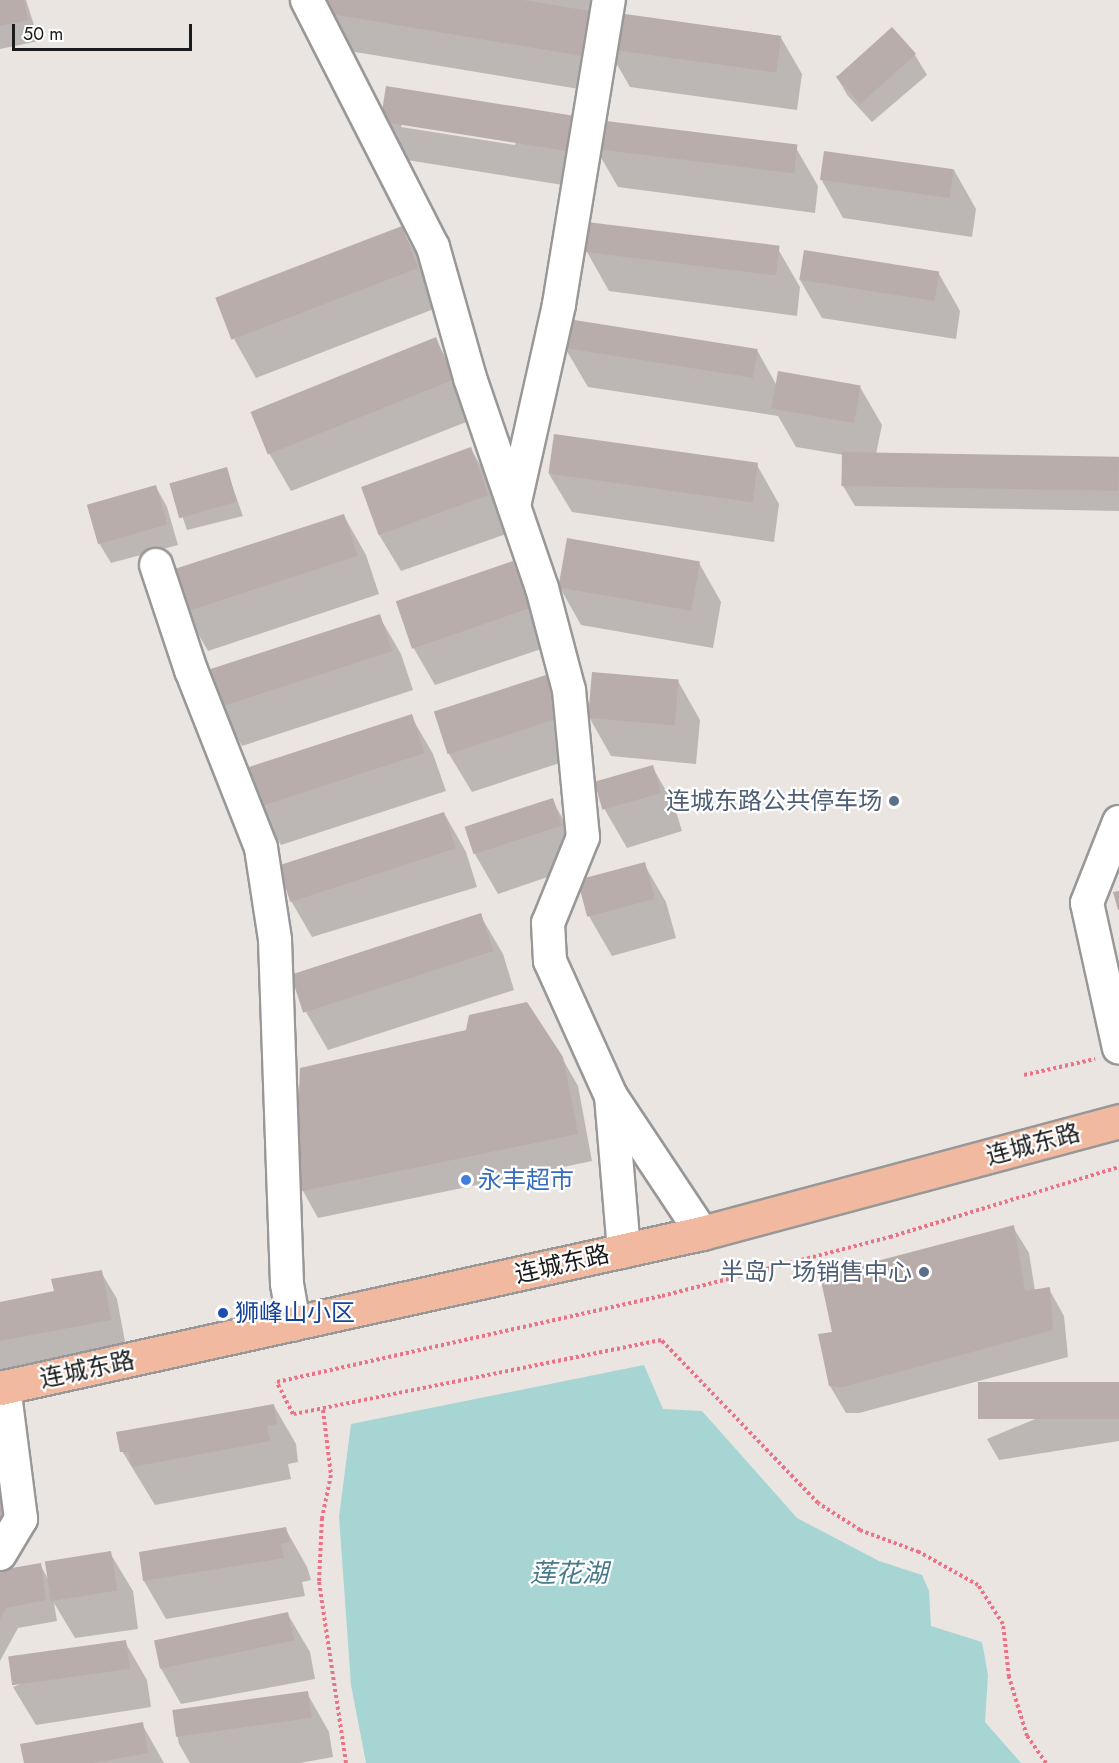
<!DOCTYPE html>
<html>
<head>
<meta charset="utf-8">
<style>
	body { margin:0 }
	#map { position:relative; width:1119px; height:1763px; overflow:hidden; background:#ebe5e1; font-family:Jost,"Noto Sans SC",sans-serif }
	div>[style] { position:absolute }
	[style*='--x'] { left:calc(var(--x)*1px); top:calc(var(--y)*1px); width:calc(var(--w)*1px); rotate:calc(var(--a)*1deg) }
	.water>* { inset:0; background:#a6d5d3 }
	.shadow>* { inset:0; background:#0003 }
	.building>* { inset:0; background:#b8adab; transform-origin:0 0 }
	.path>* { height:4px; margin-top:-2px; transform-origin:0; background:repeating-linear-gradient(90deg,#ea7487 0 3px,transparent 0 6px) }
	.roads { filter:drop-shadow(2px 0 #989898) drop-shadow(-2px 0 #989898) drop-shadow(0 2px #989898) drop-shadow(0 -2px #989898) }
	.minor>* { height:32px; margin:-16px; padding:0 16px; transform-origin:16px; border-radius:16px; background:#fff }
	.major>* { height:33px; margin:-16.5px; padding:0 16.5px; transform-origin:16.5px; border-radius:16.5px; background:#f1b9a0 }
	.dots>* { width:16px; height:16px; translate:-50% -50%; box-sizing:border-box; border:3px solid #fff; border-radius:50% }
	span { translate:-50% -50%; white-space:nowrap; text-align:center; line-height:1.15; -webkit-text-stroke:4.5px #fff; paint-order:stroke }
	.service-label { font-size:24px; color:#4e5e75 }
	.right { translate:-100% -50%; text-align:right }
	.street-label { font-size:24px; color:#1b1b1b }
	.shop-label { font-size:24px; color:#366cbe }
	.left { translate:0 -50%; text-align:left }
	.transit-label { font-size:24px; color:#164399 }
	.water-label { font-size:26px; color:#487a8a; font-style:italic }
	.scale { position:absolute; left:12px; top:24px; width:180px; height:27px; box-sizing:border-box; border:3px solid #1b1b1b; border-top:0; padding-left:8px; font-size:18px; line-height:21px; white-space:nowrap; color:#1b1b1b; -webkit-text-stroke:4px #fff; paint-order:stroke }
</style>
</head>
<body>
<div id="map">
	<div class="water">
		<i style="clip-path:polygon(644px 1365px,663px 1409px,702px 1411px,797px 1518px,879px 1561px,922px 1575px,929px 1591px,931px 1626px,982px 1642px,988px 1675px,985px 1722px,1021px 1763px,366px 1763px,351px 1685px,339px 1517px,351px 1424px)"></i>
	</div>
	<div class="shadow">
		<i style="clip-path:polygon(0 0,26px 0,39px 41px,0 49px)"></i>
		<i style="clip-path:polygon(322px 0,615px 0,613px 13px,780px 36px,802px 74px,797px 110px,630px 87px,615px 61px,609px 94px,343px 50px)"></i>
		<i style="clip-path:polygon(915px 55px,927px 75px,872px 122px,848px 96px,836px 76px)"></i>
		<i style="clip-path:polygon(evenodd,385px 122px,599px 122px,796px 148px,818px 186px,815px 213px,618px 187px,599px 154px,594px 190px,407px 160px,385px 122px,402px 124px,516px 142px,515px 145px,401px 127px,402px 124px)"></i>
		<i style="clip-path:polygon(954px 170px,976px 209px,972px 237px,843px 218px,821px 179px)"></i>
		<i style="clip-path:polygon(401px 228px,423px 266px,439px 307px,256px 378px,234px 339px)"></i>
		<i style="clip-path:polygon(778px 249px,800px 287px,797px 316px,609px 291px,587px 252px)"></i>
		<i style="clip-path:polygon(938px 272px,960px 311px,956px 339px,822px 318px,800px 280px)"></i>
		<i style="clip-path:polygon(435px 339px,457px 377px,474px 419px,291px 491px,269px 453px)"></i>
		<i style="clip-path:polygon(565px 348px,757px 350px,777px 386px,860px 387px,882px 425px,876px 454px,1119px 458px,1119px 511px,855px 506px,843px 486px,844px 455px,796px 447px,778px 416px,588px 387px)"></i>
		<i style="clip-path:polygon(471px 449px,493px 487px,509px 533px,401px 571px,378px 533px)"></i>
		<i style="clip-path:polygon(757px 465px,779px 504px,774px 542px,572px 512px,549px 474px)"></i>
		<i style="clip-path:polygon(226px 469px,243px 516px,187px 530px,171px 483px)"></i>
		<i style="clip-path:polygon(156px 487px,167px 507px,178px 545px,111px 563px,99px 543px,89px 505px)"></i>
		<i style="clip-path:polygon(344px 516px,366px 555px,379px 594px,208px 651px,186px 613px)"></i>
		<i style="clip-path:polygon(512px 563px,534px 601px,550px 646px,435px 685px,413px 647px,398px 602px)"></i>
		<i style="clip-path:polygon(699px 563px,721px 602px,713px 648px,581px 625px,559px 586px)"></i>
		<i style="clip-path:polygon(379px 616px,401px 654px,413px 690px,242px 746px,220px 708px)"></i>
		<i style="clip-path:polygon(546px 677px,568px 715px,581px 756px,472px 792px,449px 754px)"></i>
		<i style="clip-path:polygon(678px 681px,700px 720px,696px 764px,611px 756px,589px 717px)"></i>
		<i style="clip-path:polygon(411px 716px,433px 754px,446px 791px,281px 845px,259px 807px)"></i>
		<i style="clip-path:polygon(652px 766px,674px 805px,682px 831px,627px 848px,605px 810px,596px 784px)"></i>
		<i style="clip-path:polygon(552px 800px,574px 838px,583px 865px,498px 894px,476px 856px,467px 829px)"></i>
		<i style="clip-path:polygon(444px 813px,466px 852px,477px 887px,312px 937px,290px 899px,280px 865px)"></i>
		<i style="clip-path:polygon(644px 864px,666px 902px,676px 938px,612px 956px,590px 918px,580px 882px)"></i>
		<i style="clip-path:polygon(480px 915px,503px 954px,514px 990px,328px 1050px,306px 1012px)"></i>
		<i style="clip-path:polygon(562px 1058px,578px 1086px,592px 1161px,318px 1218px,303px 1191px,298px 1163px)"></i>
		<i style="clip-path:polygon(1013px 1227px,1029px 1253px,1035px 1291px,1049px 1289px,1064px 1316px,1068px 1357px,859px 1413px,846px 1413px,830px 1386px,834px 1333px)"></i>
		<i style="clip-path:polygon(101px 1272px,117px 1299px,126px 1347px,0 1371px,0 1303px,56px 1293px)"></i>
		<i style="clip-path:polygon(1119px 1384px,1119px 1441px,999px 1460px,987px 1439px)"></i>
		<i style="clip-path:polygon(274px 1406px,296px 1444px,298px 1462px,288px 1464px,291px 1479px,155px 1505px,122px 1451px)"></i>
		<i style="clip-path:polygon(0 1456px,14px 1480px,0 1566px)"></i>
		<i style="clip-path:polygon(285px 1528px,307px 1567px,311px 1580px,302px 1582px,305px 1596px,166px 1619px,144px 1581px,140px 1553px)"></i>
		<i style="clip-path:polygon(110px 1553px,133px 1591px,138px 1629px,75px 1638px,54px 1603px,57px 1621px,18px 1628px,0 1661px,0 1572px,40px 1564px,49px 1581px)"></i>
		<i style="clip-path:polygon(287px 1613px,310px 1652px,315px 1679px,181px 1704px,159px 1665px)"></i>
		<i style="clip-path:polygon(125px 1642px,147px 1680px,151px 1707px,36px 1725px,13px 1687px)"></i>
		<i style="clip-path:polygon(307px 1693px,329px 1732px,333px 1757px,300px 1763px,190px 1763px,179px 1744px,174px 1719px)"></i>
		<i style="clip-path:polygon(142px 1724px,164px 1763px,26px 1763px)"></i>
	</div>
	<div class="building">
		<i style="clip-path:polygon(0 0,24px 0,28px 20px,0 26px)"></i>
		<i style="clip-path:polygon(320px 0,523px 0,595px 12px,588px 57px,319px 12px)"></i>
		<i style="left:611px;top:12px;width:172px;height:37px;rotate:8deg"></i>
		<i style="left:892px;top:27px;width:36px;height:75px;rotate:48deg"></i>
		<i style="left:386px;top:86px;width:193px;height:36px;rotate:9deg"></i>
		<i style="left:598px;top:120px;width:201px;height:29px;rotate:7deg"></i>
		<i style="left:824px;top:151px;width:131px;height:29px;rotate:8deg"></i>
		<i style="left:587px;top:222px;width:194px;height:30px;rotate:7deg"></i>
		<i style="left:402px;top:226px;width:45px;height:200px;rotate:69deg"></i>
		<i style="left:804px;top:250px;width:137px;height:30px;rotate:9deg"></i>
		<i style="left:568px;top:319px;width:192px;height:29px;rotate:9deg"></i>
		<i style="left:436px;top:337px;width:46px;height:200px;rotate:68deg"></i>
		<i style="left:778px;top:371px;width:84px;height:38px;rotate:10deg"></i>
		<i style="left:554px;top:434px;width:206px;height:40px;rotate:8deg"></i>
		<i style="left:471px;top:447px;width:51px;height:117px;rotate:70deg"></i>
		<i style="left:842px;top:452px;width:277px;height:34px;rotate:1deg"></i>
		<i style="left:227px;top:467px;width:36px;height:60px;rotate:74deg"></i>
		<i style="left:156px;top:485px;width:41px;height:72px;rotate:74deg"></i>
		<i style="left:344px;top:514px;width:44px;height:183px;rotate:72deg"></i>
		<i style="left:567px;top:538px;width:135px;height:50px;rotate:10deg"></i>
		<i style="left:513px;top:561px;width:50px;height:124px;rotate:71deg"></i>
		<i style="left:380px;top:614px;width:39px;height:183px;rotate:72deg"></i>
		<i style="left:592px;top:672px;width:87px;height:46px;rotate:5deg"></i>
		<i style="left:546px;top:675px;width:45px;height:118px;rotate:72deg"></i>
		<i style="left:412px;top:714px;width:41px;height:177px;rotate:72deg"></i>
		<i style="left:653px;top:765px;width:29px;height:61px;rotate:74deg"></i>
		<i style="left:553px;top:798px;width:29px;height:93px;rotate:72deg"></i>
		<i style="left:444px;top:812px;width:38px;height:174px;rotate:72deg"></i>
		<i style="left:645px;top:862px;width:38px;height:70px;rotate:75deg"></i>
		<i style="clip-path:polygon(1119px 891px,1119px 910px,1118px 910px,1113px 892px)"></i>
		<i style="left:481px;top:913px;width:40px;height:200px;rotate:72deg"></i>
		<i style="clip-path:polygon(527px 1002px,563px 1057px,578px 1134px,302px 1191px,296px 1163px,300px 1068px,466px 1030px,469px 1015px)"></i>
		<i style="clip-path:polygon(1014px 1225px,1025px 1291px,1050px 1287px,1053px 1330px,843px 1387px,829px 1386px,818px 1334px,832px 1332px,820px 1276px)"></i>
		<i style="clip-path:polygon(102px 1270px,111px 1320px,0 1341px,0 1302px,54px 1291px,51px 1279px)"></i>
		<i style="left:1119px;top:1382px;width:37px;height:141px;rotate:90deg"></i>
		<i style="clip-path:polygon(274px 1404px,277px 1424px,267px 1426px,270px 1441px,132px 1467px,128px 1452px,120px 1452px,116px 1432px)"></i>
		<i style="clip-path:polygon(0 1474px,5px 1508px,0 1516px)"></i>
		<i style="clip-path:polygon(286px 1527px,290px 1542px,281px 1544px,284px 1558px,143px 1581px,139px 1552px)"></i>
		<i style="left:111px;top:1551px;width:40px;height:67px;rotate:81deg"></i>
		<i style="clip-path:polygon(41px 1563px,46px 1600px,6px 1608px,0 1620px,0 1570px)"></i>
		<i style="left:288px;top:1612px;width:29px;height:137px;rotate:78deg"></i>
		<i style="left:126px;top:1640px;width:29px;height:119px;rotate:82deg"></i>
		<i style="left:308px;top:1691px;width:27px;height:137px;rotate:82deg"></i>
		<i style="clip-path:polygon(143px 1722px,148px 1753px,93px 1763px,24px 1763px,20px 1744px)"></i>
	</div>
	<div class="path">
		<i style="--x:1024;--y:1075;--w:73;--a:-12.7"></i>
		<i style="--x:323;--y:1410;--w:65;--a:83"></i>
		<i style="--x:331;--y:1475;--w:44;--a:101.8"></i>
		<i style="--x:322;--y:1518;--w:64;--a:92.7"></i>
		<i style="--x:319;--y:1582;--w:183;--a:81.5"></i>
		<i style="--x:1046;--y:1763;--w:33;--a:-125"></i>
		<i style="--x:1027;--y:1736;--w:62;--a:-107"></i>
		<i style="--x:1009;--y:1677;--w:53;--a:-96.5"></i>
		<i style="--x:1003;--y:1624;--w:46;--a:-122.7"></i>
		<i style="--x:978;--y:1585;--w:68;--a:-150.8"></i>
		<i style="--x:919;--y:1552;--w:63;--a:-159.6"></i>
		<i style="--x:860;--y:1530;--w:50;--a:-147.3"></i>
		<i style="--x:818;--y:1503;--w:226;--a:-133.9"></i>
		<i style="--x:661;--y:1340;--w:375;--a:168.6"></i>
		<i style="--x:293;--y:1414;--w:36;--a:-117"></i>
		<i style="--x:277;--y:1382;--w:394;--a:-12.6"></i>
		<i style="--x:662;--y:1296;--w:236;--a:-14.5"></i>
		<i style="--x:890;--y:1237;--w:239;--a:-17"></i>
	</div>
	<div class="roads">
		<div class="minor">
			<i style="--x:307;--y:0;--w:277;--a:63"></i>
			<i style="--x:433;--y:247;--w:136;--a:74.2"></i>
			<i style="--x:470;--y:378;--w:222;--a:71.1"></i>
			<i style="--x:542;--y:588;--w:106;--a:75.2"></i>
			<i style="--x:569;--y:690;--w:148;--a:84.6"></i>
			<i style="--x:583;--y:837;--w:93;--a:112.1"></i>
			<i style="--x:548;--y:923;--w:38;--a:87"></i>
			<i style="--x:550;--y:961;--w:148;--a:65.7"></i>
			<i style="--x:611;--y:1096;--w:156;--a:85.2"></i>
			<i style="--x:514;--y:506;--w:207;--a:-77.4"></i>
			<i style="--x:559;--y:304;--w:308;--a:-80.7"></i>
			<i style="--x:156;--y:565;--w:111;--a:71.6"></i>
			<i style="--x:191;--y:670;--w:191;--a:68.5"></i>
			<i style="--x:261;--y:848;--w:93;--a:81.3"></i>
			<i style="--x:275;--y:940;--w:344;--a:88"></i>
			<i style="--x:287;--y:1284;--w:41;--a:80.1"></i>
			<i style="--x:1119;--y:822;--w:87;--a:111.6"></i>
			<i style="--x:1087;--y:903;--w:148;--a:77.6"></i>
			<i style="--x:613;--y:1099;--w:161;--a:56.4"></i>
			<i style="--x:0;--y:1554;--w:41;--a:-59"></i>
			<i style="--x:21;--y:1519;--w:133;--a:-97.3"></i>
		</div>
		<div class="major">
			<i style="--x:0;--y:1388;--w:719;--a:-12.45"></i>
			<i style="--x:702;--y:1233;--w:432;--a:-15"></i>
		</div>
	</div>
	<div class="dots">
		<i style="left:894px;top:801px;background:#5c6f8a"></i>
		<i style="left:466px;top:1180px;background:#3f7fe0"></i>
		<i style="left:924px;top:1272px;background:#5c6f8a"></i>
		<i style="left:223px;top:1313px;background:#1a4fb4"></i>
	</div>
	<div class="service-label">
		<span class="right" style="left:882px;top:801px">连城东路公共停车场</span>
		<span class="right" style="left:912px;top:1272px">半岛广场销售中心</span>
	</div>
	<div class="street-label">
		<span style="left:1033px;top:1144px;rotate:-15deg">连城东路</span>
		<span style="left:562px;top:1264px;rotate:-13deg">连城东路</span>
		<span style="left:87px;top:1369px;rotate:-12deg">连城东路</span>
	</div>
	<div class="shop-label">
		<span class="left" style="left:478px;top:1180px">永丰超市</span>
	</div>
	<div class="transit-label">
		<span class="left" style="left:235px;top:1313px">狮峰山小区</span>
	</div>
	<div class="water-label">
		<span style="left:569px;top:1574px">莲花湖</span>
	</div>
	<div class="scale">50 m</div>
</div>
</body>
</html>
